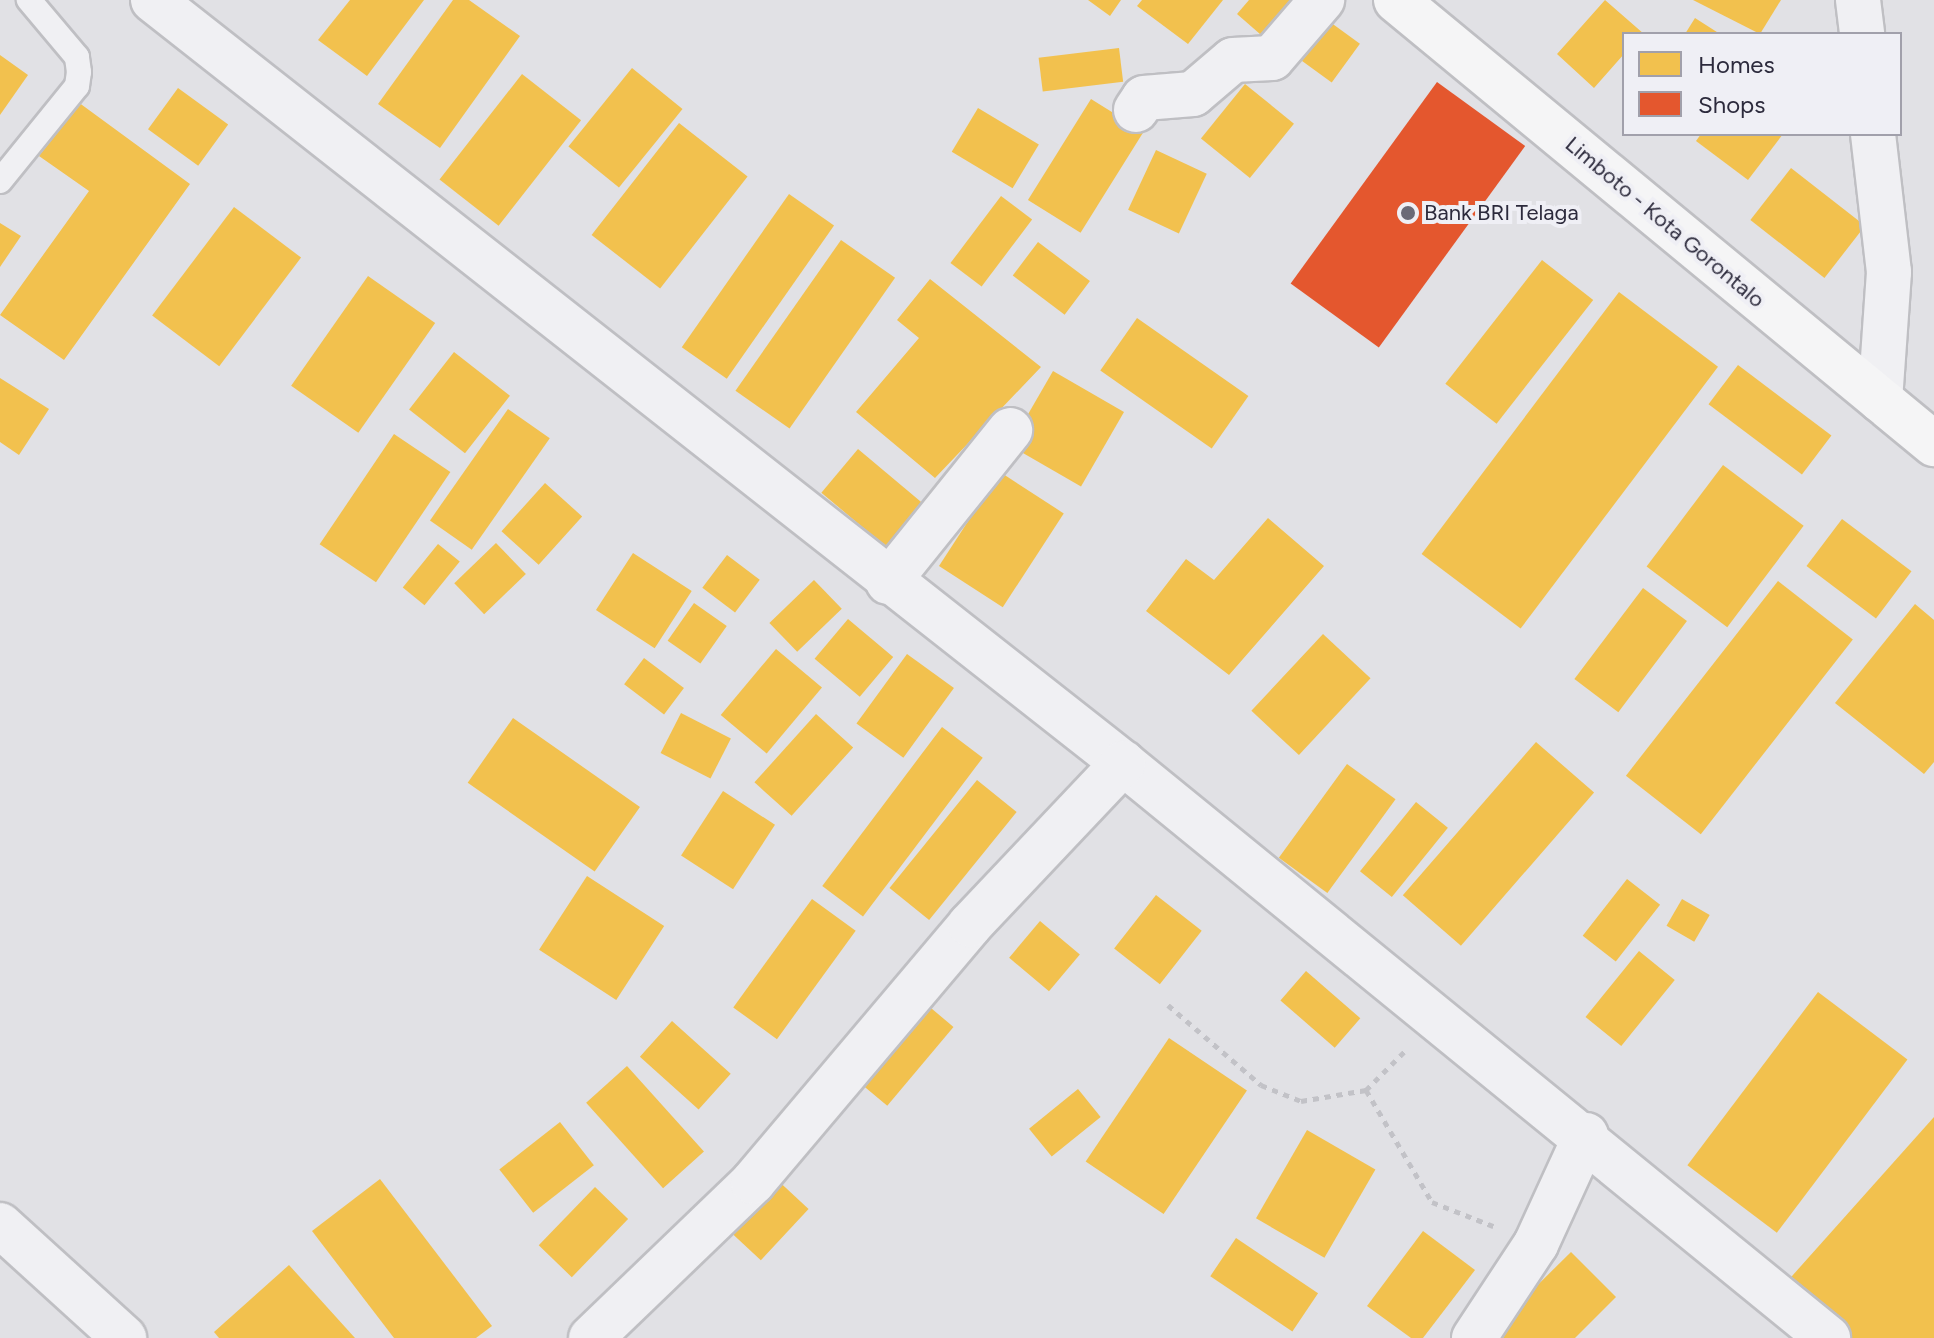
<!DOCTYPE html>
<html>
<head>
<meta charset="utf-8">
<style>
	body { margin:0 }
	#map { position:relative; width:1934px; height:1338px; overflow:hidden; background:#e1e1e5; font-family:Figtree,sans-serif }
	div>[style] { position:absolute }
	[style*='--x'] { left:calc(var(--x)*1px); top:calc(var(--y)*1px); width:calc(var(--w)*1px); rotate:calc(var(--a)*1deg) }
	.homes>* { inset:0; background:#f2c14e; transform-origin:0 0 }
	.shops>* { inset:0; background:#e4572e; transform-origin:0 0 }
	.path>* { height:5px; margin-top:-2.5px; transform-origin:0; background:repeating-linear-gradient(90deg,#c2c2c7 0 6px,transparent 0 12px) }
	.roads { filter:drop-shadow(2px 0 #bfbfc3) drop-shadow(-2px 0 #bfbfc3) drop-shadow(0 2px #bfbfc3) drop-shadow(0 -2px #bfbfc3) }
	.lane>* { height:24px; margin:-12px; padding:0 12px; transform-origin:12px; border-radius:12px; background:#f0f0f3 }
	.street>* { height:44px; margin:-22px; padding:0 22px; transform-origin:22px; border-radius:22px; background:#f0f0f3 }
	.highway>* { height:44px; margin:-22px; padding:0 22px; transform-origin:22px; border-radius:22px; background:#f5f5f6 }
	.dots>* { width:22px; height:22px; translate:-50% -50%; box-sizing:border-box; border:4px solid #efeff5; border-radius:50% }
	span { translate:-50% -50%; white-space:nowrap; text-align:center; line-height:1.15; -webkit-text-stroke:8px #efeff5; paint-order:stroke }
	.poi-label { font-size:22px; color:#2c2a3c }
	.left { translate:0 -50%; text-align:left }
	.street-label { font-size:22px; color:#2c2a3c }
	.legend { position:absolute; left:1622px; top:32px; width:280px; height:104px; box-sizing:border-box; background:#efeff5; border:2px solid #a1a0ab; margin:0; padding:10px 14px; list-style:none; font-size:24px; color:#2c2a3c }
	.legend li { display:flex; align-items:center; gap:16px; height:40px }
	.legend b { width:40px; border:2px solid #a1a0ab }
</style>
</head>
<body>
<div id="map">
	<div class="homes">
		<i style="clip-path:polygon(350px 0,424px 0,367px 76px,318px 40px)"></i>
		<i style="clip-path:polygon(453px 0,469px 0,520px 36px,440px 148px,378px 104px)"></i>
		<i style="clip-path:polygon(1088px 0,1121px 0,1110px 16px)"></i>
		<i style="clip-path:polygon(1142px 0,1223px 0,1188px 44px,1137px 6px)"></i>
		<i style="clip-path:polygon(1249px 0,1305px 0,1268px 41px,1237px 14px)"></i>
		<i style="clip-path:polygon(1605px 0,1644px 34px,1624px 34px,1624px 54px,1594px 88px,1557px 54px)"></i>
		<i style="clip-path:polygon(1693px 0,1781px 0,1760px 34px)"></i>
		<i style="clip-path:polygon(1695px 18px,1720px 34px,1685px 34px)"></i>
		<i style="left:1330px;top:22px;width:37px;height:48px;rotate:36deg"></i>
		<i style="left:1119px;top:48px;width:34px;height:81px;rotate:83deg"></i>
		<i style="clip-path:polygon(0 55px,28px 75px,0 115px)"></i>
		<i style="left:632px;top:68px;width:65px;height:101px;rotate:39deg"></i>
		<i style="left:522px;top:74px;width:75px;height:134px;rotate:38deg"></i>
		<i style="left:1245px;top:84px;width:63px;height:70px;rotate:39deg"></i>
		<i style="left:178px;top:88px;width:62px;height:51px;rotate:36deg"></i>
		<i style="left:1091px;top:99px;width:62px;height:119px;rotate:32deg"></i>
		<i style="clip-path:polygon(78px 102px,190px 184px,64px 360px,0 315px,89px 191px,39px 156px)"></i>
		<i style="left:978px;top:108px;width:71px;height:51px;rotate:31deg"></i>
		<i style="left:679px;top:123px;width:87px;height:142px;rotate:38deg"></i>
		<i style="clip-path:polygon(1701px 134px,1783px 134px,1748px 180px,1696px 141px)"></i>
		<i style="left:1156px;top:150px;width:56px;height:66px;rotate:25deg"></i>
		<i style="left:1791px;top:168px;width:94px;height:66px;rotate:38deg"></i>
		<i style="left:789px;top:194px;width:55px;height:187px;rotate:35deg"></i>
		<i style="left:1001px;top:196px;width:39px;height:84px;rotate:37deg"></i>
		<i style="left:234px;top:207px;width:84px;height:136px;rotate:37deg"></i>
		<i style="clip-path:polygon(0 223px,21px 236px,0 267px)"></i>
		<i style="left:841px;top:240px;width:66px;height:184px;rotate:35deg"></i>
		<i style="left:1038px;top:242px;width:65px;height:42px;rotate:37deg"></i>
		<i style="left:1542px;top:260px;width:65px;height:157px;rotate:38deg"></i>
		<i style="left:368px;top:276px;width:82px;height:134px;rotate:35deg"></i>
		<i style="clip-path:polygon(930px 279px,1041px 367px,935px 478px,856px 412px,919px 338px,897px 320px)"></i>
		<i style="left:1619px;top:292px;width:124px;height:328px;rotate:37deg"></i>
		<i style="left:1137px;top:318px;width:136px;height:64px;rotate:35deg"></i>
		<i style="left:454px;top:352px;width:71px;height:73px;rotate:38deg"></i>
		<i style="left:1738px;top:365px;width:117px;height:49px;rotate:37deg"></i>
		<i style="left:1053px;top:371px;width:82px;height:86px;rotate:30deg"></i>
		<i style="clip-path:polygon(0 378px,49px 409px,19px 455px,0 442px)"></i>
		<i style="left:508px;top:409px;width:51px;height:136px;rotate:35deg"></i>
		<i style="left:394px;top:434px;width:68px;height:133px;rotate:34deg"></i>
		<i style="left:858px;top:449px;width:84px;height:57px;rotate:40deg"></i>
		<i style="left:1723px;top:465px;width:101px;height:127px;rotate:37deg"></i>
		<i style="left:1000px;top:472px;width:76px;height:112px;rotate:33deg"></i>
		<i style="left:545px;top:483px;width:50px;height:65px;rotate:42deg"></i>
		<i style="clip-path:polygon(1268px 518px,1324px 566px,1229px 675px,1146px 611px,1186px 559px,1214px 580px)"></i>
		<i style="left:1842px;top:519px;width:87px;height:59px;rotate:37deg"></i>
		<i style="left:496px;top:543px;width:43px;height:58px;rotate:46deg"></i>
		<i style="left:438px;top:544px;width:28px;height:56px;rotate:39deg"></i>
		<i style="left:633px;top:553px;width:70px;height:68px;rotate:33deg"></i>
		<i style="left:727px;top:555px;width:41px;height:41px;rotate:37deg"></i>
		<i style="left:814px;top:580px;width:40px;height:62px;rotate:46deg"></i>
		<i style="left:1778px;top:581px;width:95px;height:247px;rotate:38deg"></i>
		<i style="left:1643px;top:588px;width:55px;height:114px;rotate:37deg"></i>
		<i style="left:694px;top:603px;width:40px;height:46px;rotate:35deg"></i>
		<i style="clip-path:polygon(1915px 604px,1934px 620px,1934px 762px,1924px 774px,1835px 703px)"></i>
		<i style="left:848px;top:619px;width:59px;height:52px;rotate:40deg"></i>
		<i style="left:1323px;top:634px;width:65px;height:105px;rotate:43deg"></i>
		<i style="left:776px;top:649px;width:60px;height:86px;rotate:40deg"></i>
		<i style="left:907px;top:654px;width:58px;height:86px;rotate:36deg"></i>
		<i style="left:644px;top:658px;width:50px;height:33px;rotate:37deg"></i>
		<i style="left:681px;top:713px;width:56px;height:45px;rotate:27deg"></i>
		<i style="left:816px;top:714px;width:50px;height:92px;rotate:42deg"></i>
		<i style="left:513px;top:718px;width:155px;height:79px;rotate:35deg"></i>
		<i style="left:942px;top:727px;width:51px;height:199px;rotate:37deg"></i>
		<i style="left:1536px;top:742px;width:77px;height:203px;rotate:41deg"></i>
		<i style="left:1347px;top:764px;width:60px;height:116px;rotate:36deg"></i>
		<i style="left:977px;top:780px;width:51px;height:139px;rotate:39deg"></i>
		<i style="left:723px;top:791px;width:62px;height:77px;rotate:33deg"></i>
		<i style="left:1416px;top:802px;width:41px;height:89px;rotate:39deg"></i>
		<i style="left:587px;top:876px;width:92px;height:88px;rotate:33deg"></i>
		<i style="left:1627px;top:879px;width:42px;height:72px;rotate:38deg"></i>
		<i style="left:1156px;top:895px;width:58px;height:68px;rotate:38deg"></i>
		<i style="left:812px;top:899px;width:54px;height:134px;rotate:36deg"></i>
		<i style="left:1682px;top:899px;width:32px;height:31px;rotate:30deg"></i>
		<i style="left:1040px;top:921px;width:52px;height:48px;rotate:40deg"></i>
		<i style="left:1639px;top:951px;width:46px;height:85px;rotate:39deg"></i>
		<i style="left:1306px;top:971px;width:72px;height:39px;rotate:41deg"></i>
		<i style="left:1818px;top:992px;width:112px;height:217px;rotate:37deg"></i>
		<i style="left:919px;top:998px;width:45px;height:103px;rotate:40deg"></i>
		<i style="left:672px;top:1021px;width:79px;height:48px;rotate:42deg"></i>
		<i style="left:1169px;top:1038px;width:94px;height:149px;rotate:34deg"></i>
		<i style="left:627px;top:1066px;width:115px;height:55px;rotate:48deg"></i>
		<i style="left:1078px;top:1089px;width:36px;height:63px;rotate:51deg"></i>
		<i style="clip-path:polygon(1934px 1117px,1934px 1338px,1844px 1338px,1784px 1285px)"></i>
		<i style="left:560px;top:1122px;width:55px;height:77px;rotate:52deg"></i>
		<i style="left:1307px;top:1130px;width:79px;height:102px;rotate:30deg"></i>
		<i style="left:772px;top:1175px;width:50px;height:70px;rotate:43deg"></i>
		<i style="clip-path:polygon(380px 1179px,492px 1326px,476px 1338px,394px 1338px,312px 1231px)"></i>
		<i style="left:595px;top:1187px;width:46px;height:81px;rotate:44deg"></i>
		<i style="clip-path:polygon(1423px 1231px,1475px 1270px,1423px 1338px,1411px 1338px,1367px 1306px)"></i>
		<i style="left:1236px;top:1238px;width:99px;height:46px;rotate:34deg"></i>
		<i style="clip-path:polygon(1571px 1252px,1616px 1297px,1575px 1338px,1498px 1338px,1491px 1331px)"></i>
		<i style="clip-path:polygon(289px 1265px,355px 1338px,219px 1338px,214px 1332px)"></i>
	</div>
	<div class="shops">
		<i style="left:1437px;top:82px;width:109px;height:249px;rotate:36deg"></i>
	</div>
	<div class="path">
		<i style="--x:1168;--y:1005;--w:123;--a:40.7"></i>
		<i style="--x:1261;--y:1085;--w:43;--a:21.8"></i>
		<i style="--x:1301;--y:1101;--w:66;--a:-9.6"></i>
		<i style="--x:1366;--y:1090;--w:54;--a:-45"></i>
		<i style="--x:1366;--y:1090;--w:130;--a:59.5"></i>
		<i style="--x:1432;--y:1202;--w:66;--a:21.5"></i>
	</div>
	<div class="roads">
		<div class="lane">
			<i style="--x:0;--y:181;--w:122;--a:-51"></i>
			<i style="--x:77;--y:86;--w:14;--a:-82"></i>
			<i style="--x:79;--y:72;--w:15;--a:-98"></i>
			<i style="--x:77;--y:57;--w:75;--a:-130.1"></i>
		</div>
		<div class="street">
			<i style="--x:153;--y:0;--w:1234;--a:38.19"></i>
			<i style="--x:1123;--y:763;--w:910;--a:39.2"></i>
			<i style="--x:1858;--y:0;--w:34;--a:83"></i>
			<i style="--x:1136;--y:110;--w:14;--a:-56"></i>
			<i style="--x:1144;--y:98;--w:49;--a:-4.7"></i>
			<i style="--x:1193;--y:94;--w:52;--a:-40.4"></i>
			<i style="--x:1233;--y:60;--w:39;--a:-3"></i>
			<i style="--x:1272;--y:58;--w:77;--a:-49.2"></i>
			<i style="--x:1873;--y:134;--w:139;--a:83.4"></i>
			<i style="--x:1889;--y:272;--w:128;--a:94"></i>
			<i style="--x:888;--y:582;--w:195;--a:-51.2"></i>
			<i style="--x:0;--y:1225;--w:168;--a:42.3"></i>
			<i style="--x:591;--y:1338;--w:225;--a:-43.9"></i>
			<i style="--x:753;--y:1182;--w:336;--a:-49.8"></i>
			<i style="--x:970;--y:925;--w:223;--a:-46.6"></i>
			<i style="--x:1474;--y:1338;--w:113;--a:-56.6"></i>
			<i style="--x:1536;--y:1244;--w:120;--a:-65.4"></i>
		</div>
		<div class="highway">
			<i style="--x:1396;--y:0;--w:698;--a:39.53"></i>
		</div>
	</div>
	<div class="dots">
		<i style="left:1408px;top:213px;background:#6b6a77"></i>
	</div>
	<div class="poi-label">
		<span class="left" style="left:1424px;top:213px">Bank BRI Telaga</span>
	</div>
	<div class="street-label">
		<span style="left:1665px;top:222px;rotate:40deg">Limboto - Kota Gorontalo</span>
	</div>
	<ul class="legend">
	<li><b style="height:22px;background:#f2c14e"></b>Homes</li>
	<li><b style="height:22px;background:#e4572e"></b>Shops</li>
	</ul>
</div>
</body>
</html>
